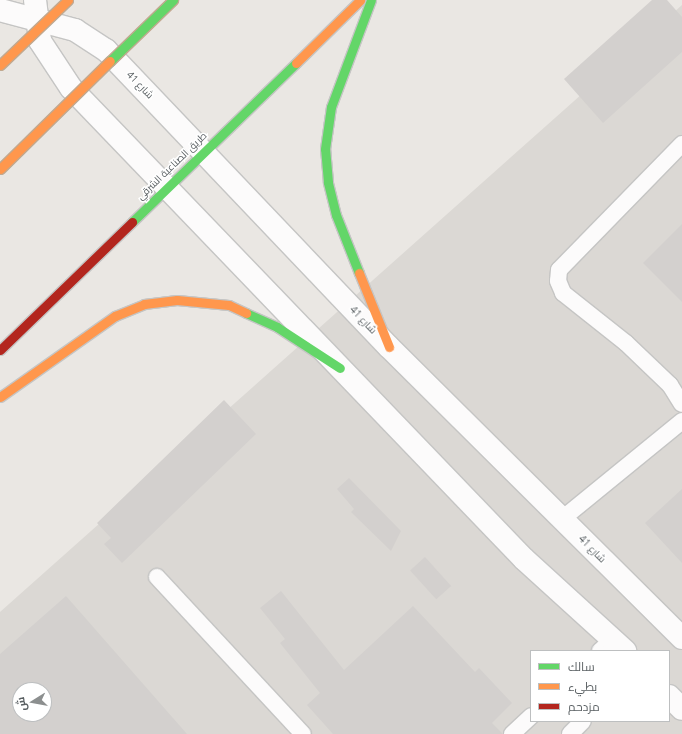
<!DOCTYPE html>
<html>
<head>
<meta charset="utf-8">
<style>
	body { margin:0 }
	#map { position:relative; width:682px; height:734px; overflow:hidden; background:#eae7e3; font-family:"Open Sans",Cairo,sans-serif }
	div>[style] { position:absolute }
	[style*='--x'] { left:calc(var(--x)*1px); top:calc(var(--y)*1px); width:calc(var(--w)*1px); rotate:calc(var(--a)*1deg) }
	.industrial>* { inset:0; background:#dbd8d4 }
	.building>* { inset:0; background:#d3d0ce; transform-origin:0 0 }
	.roads { filter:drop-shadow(1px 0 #c5c5c4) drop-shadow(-1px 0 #c5c5c4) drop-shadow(0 1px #c5c5c4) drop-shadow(0 -1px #c5c5c4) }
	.lane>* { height:16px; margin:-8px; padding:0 8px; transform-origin:8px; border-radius:8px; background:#fcfbfb }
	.street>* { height:22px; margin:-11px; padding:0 11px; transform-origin:11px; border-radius:11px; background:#fcfbfb }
	.fast>* { height:9px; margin:-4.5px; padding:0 4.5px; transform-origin:4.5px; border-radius:4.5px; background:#63d668 }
	.slow>* { height:9px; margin:-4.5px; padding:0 4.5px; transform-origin:4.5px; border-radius:4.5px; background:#ff974d }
	.jam>* { height:9px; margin:-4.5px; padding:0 4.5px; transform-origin:4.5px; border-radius:4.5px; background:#b3261e }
	.bridges { filter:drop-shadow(1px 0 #c1a990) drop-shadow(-1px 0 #c1a990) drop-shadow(0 1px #c1a990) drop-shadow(0 -1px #c1a990) }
	.fast-bridge>* { height:9px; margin:-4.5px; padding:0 4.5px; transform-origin:4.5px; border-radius:4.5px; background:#63d668 }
	.slow-bridge>* { height:9px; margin:-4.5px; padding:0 4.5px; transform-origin:4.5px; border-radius:4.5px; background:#ff974d }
	span { translate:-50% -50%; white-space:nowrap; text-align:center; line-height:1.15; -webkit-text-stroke:3px #fff; paint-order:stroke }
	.street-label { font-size:10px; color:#595f62 }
	.legend { position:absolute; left:530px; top:650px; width:140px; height:72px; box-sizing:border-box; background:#fff; border:1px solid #bdbfc0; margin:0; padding:5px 7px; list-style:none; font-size:12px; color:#595f62 }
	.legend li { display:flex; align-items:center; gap:8px; height:20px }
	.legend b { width:20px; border:1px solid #bdbfc0 }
	.north { position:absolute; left:12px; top:682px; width:40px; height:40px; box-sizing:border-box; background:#fff; border:1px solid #bdbfc0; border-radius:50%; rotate:259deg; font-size:11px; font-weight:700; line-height:16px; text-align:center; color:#595f62 }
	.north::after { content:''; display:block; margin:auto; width:14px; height:18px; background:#8c8f8f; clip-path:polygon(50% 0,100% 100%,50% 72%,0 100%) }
</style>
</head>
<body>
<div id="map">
	<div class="industrial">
		<i style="clip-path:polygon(evenodd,682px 5px,682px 734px,0 734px,0 612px,682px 5px,531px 651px,669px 651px,669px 721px,531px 721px,531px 651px,682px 5px,20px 690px,44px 690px,44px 714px,20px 714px,20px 690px)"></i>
	</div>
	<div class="building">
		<i style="clip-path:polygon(652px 0,667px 0,682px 17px,682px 52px,603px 123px,564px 79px)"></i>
		<i style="clip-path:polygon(682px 224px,682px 302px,643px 263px)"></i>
		<i style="clip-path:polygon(224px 400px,256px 434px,122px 563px,104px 544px,111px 538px,97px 523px)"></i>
		<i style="clip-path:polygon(349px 478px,401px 531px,391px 551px,351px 512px,354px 509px,337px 489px)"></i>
		<i style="clip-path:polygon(682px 489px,682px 563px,645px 523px)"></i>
		<i style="left:425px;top:557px;width:39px;height:20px;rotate:48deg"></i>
		<i style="clip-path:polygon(281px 591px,344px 670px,413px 606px,475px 672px,479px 668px,512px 703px,492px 723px,503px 734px,333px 734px,307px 705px,320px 693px,280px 643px,285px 639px,260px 608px)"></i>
		<i style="clip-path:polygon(evenodd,66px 596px,187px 734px,0 734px,0 654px,66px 596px,20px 690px,44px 690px,44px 714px,20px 714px,20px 690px)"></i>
	</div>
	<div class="roads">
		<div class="lane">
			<i style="--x:682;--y:144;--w:176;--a:134.3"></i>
			<i style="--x:559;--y:270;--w:11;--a:95"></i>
			<i style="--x:558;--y:281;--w:13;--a:67"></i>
			<i style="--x:563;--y:293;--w:80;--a:38.4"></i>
			<i style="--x:626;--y:343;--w:61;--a:43.7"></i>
			<i style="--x:670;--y:385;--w:22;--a:58"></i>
			<i style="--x:562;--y:519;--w:155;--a:-39.2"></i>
			<i style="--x:157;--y:577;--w:214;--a:47.1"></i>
			<i style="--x:600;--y:651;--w:18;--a:-43"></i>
			<i style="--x:512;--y:734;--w:26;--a:-43"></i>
			<i style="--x:570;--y:734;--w:18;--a:-45"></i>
		</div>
		<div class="street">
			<i style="--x:35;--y:0;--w:41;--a:83"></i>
			<i style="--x:40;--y:41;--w:56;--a:56.6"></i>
			<i style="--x:71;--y:88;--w:653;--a:46.12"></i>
			<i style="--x:524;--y:559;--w:137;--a:42.3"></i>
			<i style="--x:0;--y:10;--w:78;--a:14.9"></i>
			<i style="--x:75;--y:30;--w:37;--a:33"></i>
			<i style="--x:106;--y:50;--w:410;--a:46.4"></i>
			<i style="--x:389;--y:347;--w:413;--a:44.8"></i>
			<i style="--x:669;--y:696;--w:18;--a:45"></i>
		</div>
		<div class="fast">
			<i style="--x:132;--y:222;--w:228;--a:-44.1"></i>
			<i style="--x:359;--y:273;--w:62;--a:-111.6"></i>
			<i style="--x:336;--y:215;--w:34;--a:-104"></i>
			<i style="--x:328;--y:182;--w:33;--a:-95"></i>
			<i style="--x:325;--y:149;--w:42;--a:-81.9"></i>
			<i style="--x:331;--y:107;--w:114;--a:-69.5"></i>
			<i style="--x:246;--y:313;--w:34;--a:24"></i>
			<i style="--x:277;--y:327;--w:75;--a:33.1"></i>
		</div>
		<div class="slow">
			<i style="--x:296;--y:63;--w:90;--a:-44.5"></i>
			<i style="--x:359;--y:273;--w:80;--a:67.9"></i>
			<i style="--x:0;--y:397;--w:141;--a:-35.2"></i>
			<i style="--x:115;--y:316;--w:31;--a:-22"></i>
			<i style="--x:144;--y:304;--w:33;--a:-7"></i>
			<i style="--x:177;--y:300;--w:52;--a:5.5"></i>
			<i style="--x:229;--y:305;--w:19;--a:25"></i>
		</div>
		<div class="jam">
			<i style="--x:0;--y:350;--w:184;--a:-44.1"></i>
		</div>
	</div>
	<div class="bridges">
		<div class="fast-bridge">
			<i style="--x:110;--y:61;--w:88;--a:-44.1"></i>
		</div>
		<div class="slow-bridge">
			<i style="--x:0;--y:65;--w:94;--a:-43.7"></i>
			<i style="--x:0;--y:169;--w:154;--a:-44.5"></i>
		</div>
	</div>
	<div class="street-label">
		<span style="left:140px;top:85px;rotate:46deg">شارع 41</span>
		<span style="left:172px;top:166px;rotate:-44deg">طريق الصناعية الشرقي</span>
		<span style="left:363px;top:320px;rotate:46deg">شارع 41</span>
		<span style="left:592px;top:549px;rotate:45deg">شارع 41</span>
	</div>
	<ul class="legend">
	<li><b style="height:5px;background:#63d668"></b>سالك</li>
	<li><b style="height:5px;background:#ff974d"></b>بطيء</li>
	<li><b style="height:5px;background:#b3261e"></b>مزدحم</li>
	</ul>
	<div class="north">ش</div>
</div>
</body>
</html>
